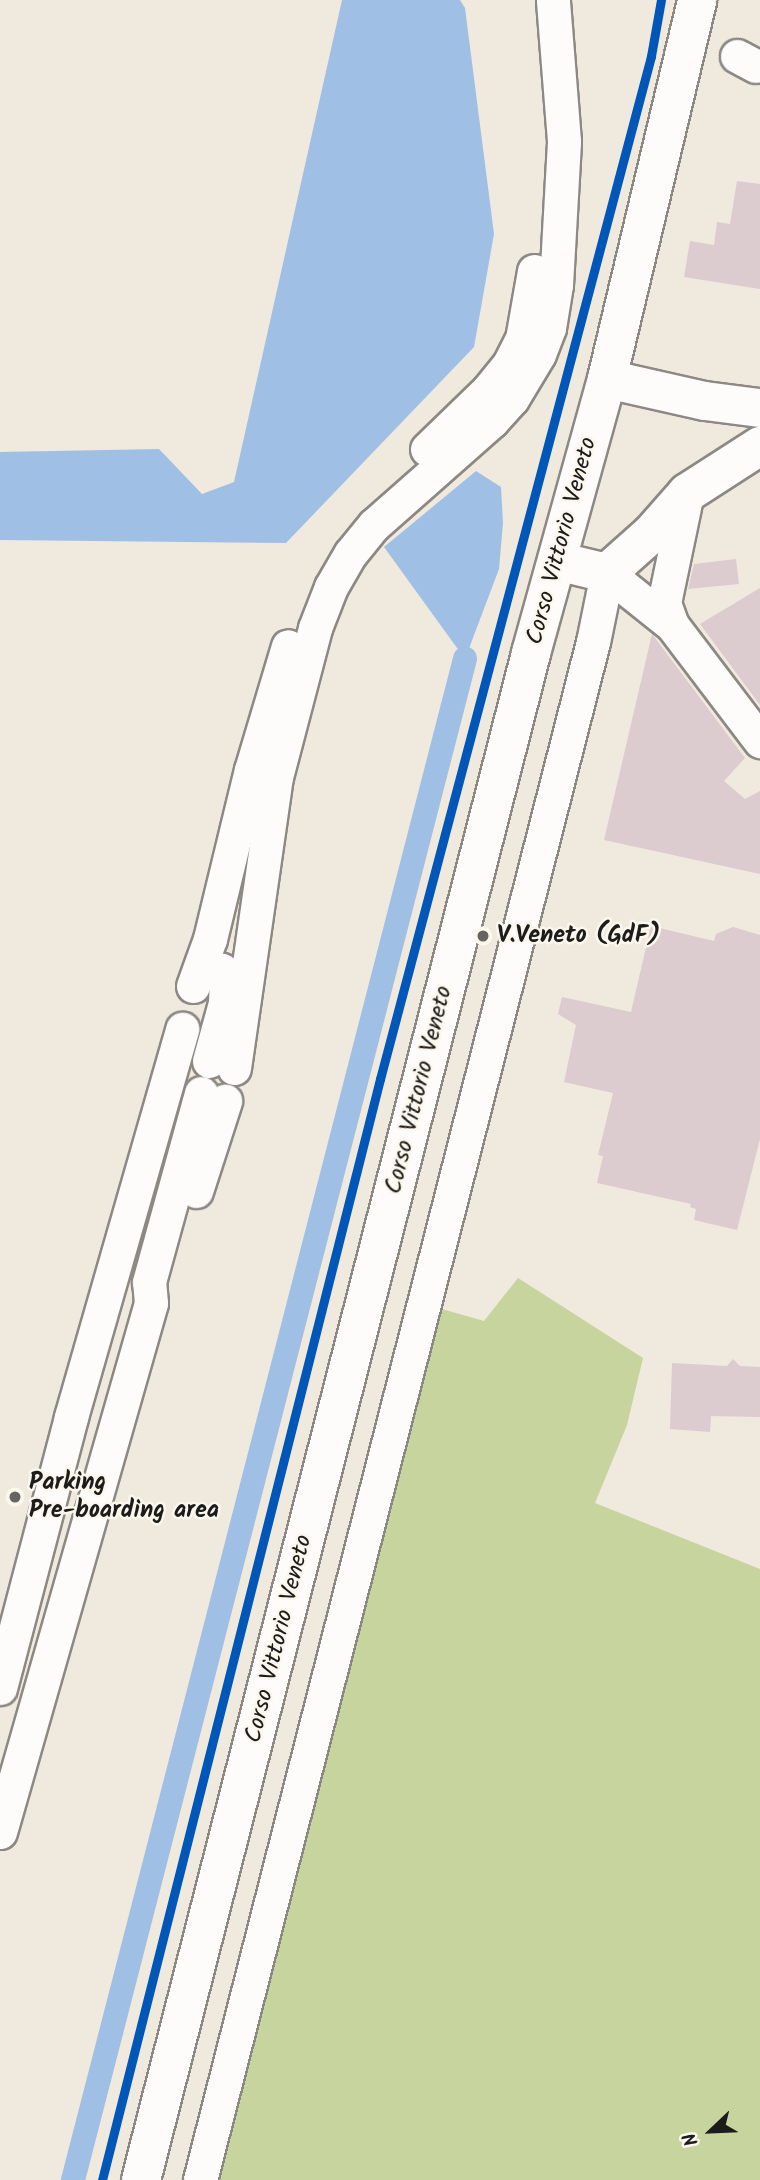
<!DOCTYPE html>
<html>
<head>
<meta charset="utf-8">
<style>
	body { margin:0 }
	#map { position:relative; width:760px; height:2180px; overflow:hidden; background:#f0e9de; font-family:Kalam,sans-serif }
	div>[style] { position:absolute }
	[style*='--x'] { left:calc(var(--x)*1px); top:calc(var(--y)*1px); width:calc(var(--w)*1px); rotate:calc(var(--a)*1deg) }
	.green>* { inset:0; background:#c7d49e }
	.water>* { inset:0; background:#a0bfe5 }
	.canal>* { height:24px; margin:-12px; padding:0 12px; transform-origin:12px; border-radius:12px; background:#a0bfe5 }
	.building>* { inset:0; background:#dccbcf }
	.roads { filter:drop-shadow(2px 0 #8c8984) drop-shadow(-2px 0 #8c8984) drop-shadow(0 2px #8c8984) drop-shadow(0 -2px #8c8984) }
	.minor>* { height:33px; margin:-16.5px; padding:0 16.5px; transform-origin:16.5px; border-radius:16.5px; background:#fdfcfa }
	.major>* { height:38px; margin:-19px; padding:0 19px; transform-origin:19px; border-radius:19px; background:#fdfcfa }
	.cycleway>* { height:9px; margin:-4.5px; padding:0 4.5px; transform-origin:4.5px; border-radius:4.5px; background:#0057b8 }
	.dots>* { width:19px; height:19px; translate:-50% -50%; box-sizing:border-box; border:4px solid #fbf7ec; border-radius:50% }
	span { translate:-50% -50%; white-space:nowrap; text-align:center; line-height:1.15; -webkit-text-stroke:5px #fbf7ec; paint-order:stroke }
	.street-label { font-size:24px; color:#1c1c1c }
	.poi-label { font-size:24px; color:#1c1c1c; font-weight:700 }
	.left { translate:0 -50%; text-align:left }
	.north { position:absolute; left:676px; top:2096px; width:70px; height:70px; -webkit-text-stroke:5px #fbf7ec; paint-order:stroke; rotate:247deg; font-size:19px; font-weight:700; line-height:28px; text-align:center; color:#1c1c1c }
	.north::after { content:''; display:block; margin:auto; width:24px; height:32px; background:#1c1c1c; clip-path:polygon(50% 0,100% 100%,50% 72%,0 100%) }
</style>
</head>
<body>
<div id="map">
	<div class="green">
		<i style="clip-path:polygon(518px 1278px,643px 1358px,627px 1425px,595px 1503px,760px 1569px,760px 2180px,220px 2180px,442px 1309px,484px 1321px)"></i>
	</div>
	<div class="water">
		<i style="clip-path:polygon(342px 0,460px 0,465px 8px,494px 234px,474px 347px,286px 543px,0 540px,0 452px,159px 449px,202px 494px,234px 482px)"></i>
		<i style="clip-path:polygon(476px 471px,501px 487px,503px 523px,499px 569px,465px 659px,384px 547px)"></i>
	</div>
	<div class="canal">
		<i style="--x:73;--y:2180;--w:1571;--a:-75.55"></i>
	</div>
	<div class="building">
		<i style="clip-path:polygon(737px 181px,760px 184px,760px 289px,684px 277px,690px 241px,714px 245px,717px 222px,730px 224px)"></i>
		<i style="clip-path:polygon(736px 559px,739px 584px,688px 589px,694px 564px)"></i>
		<i style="clip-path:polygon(760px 588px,760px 705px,700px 624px)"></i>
		<i style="clip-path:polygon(652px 634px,745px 758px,724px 781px,745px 799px,760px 791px,760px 874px,604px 840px)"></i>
		<i style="clip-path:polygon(651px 926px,714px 941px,716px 934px,733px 927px,760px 935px,760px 1139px,737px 1230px,694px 1220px,696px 1209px,690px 1207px,691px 1204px,597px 1183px,603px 1156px,598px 1155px,613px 1093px,564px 1082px,576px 1025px,558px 1014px,562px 997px,631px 1012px)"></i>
		<i style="clip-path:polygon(733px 1359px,740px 1366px,760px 1367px,760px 1417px,711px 1416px,710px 1432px,670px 1429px,672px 1363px,727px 1366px)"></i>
	</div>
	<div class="roads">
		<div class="minor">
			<i style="--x:737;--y:56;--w:21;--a:28"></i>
			<i style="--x:427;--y:449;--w:85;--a:-44"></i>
			<i style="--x:488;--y:390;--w:33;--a:-51"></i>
			<i style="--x:509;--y:364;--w:28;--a:-63"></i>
			<i style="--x:522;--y:339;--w:69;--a:-80"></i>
			<i style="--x:687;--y:493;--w:112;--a:101.8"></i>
			<i style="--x:664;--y:603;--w:23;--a:70"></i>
			<i style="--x:672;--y:625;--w:146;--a:52.8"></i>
			<i style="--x:607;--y:573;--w:83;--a:38.7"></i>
			<i style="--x:193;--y:986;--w:50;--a:-70.1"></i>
			<i style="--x:210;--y:939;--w:174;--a:-76.4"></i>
			<i style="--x:251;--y:770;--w:129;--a:-73.4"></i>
			<i style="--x:209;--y:1061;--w:60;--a:-74.6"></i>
			<i style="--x:225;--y:1003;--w:24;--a:-88"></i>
			<i style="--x:226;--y:979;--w:10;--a:-114"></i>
			<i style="--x:234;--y:1068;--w:294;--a:-81.8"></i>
			<i style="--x:276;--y:777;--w:154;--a:-75.3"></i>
			<i style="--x:315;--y:628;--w:44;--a:-68.7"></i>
			<i style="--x:331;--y:587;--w:39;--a:-60"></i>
			<i style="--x:351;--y:553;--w:36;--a:-51"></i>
			<i style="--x:374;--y:525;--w:157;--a:-41.4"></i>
			<i style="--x:492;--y:421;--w:30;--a:-48"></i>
			<i style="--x:512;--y:399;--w:52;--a:-59"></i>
			<i style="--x:539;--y:354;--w:28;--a:-69"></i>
			<i style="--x:549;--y:328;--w:44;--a:-80.8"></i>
			<i style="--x:556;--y:285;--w:144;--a:-86.8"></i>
			<i style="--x:564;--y:141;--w:141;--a:-94.5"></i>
			<i style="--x:196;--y:1191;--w:95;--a:-72.1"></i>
			<i style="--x:0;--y:1688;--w:280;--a:-75.3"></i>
			<i style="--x:71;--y:1417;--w:404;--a:-74"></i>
			<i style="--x:0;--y:1832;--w:550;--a:-74.07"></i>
			<i style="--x:151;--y:1303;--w:21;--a:-95"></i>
			<i style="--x:149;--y:1282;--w:196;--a:-74.6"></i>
			<i style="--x:200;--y:2180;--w:1587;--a:-75.67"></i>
			<i style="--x:593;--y:642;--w:70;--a:-78.5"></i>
		</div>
		<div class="major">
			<i style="--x:607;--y:379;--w:100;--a:12.7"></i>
			<i style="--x:705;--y:401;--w:55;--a:7.3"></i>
			<i style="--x:557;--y:561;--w:51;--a:13.5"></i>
			<i style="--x:607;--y:573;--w:59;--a:-41.6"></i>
			<i style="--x:651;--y:534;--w:55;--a:-48.7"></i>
			<i style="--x:687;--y:493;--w:87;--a:-32.8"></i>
			<i style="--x:141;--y:2180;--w:1576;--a:-75.67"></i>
			<i style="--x:531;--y:653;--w:284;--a:-74.5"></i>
			<i style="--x:607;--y:379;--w:390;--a:-76.6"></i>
		</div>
	</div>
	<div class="cycleway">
		<i style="--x:102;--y:2180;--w:1136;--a:-75.83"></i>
		<i style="--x:380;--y:1079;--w:1058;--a:-75.16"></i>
		<i style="--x:651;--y:56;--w:57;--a:-79.9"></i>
	</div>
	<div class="dots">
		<i style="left:483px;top:936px;background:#666460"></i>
		<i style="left:15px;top:1497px;background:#666460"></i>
	</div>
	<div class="street-label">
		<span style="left:562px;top:541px;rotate:-75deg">Corso Vittorio Veneto</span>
		<span style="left:419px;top:1090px;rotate:-76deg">Corso Vittorio Veneto</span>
		<span style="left:279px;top:1639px;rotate:-76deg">Corso Vittorio Veneto</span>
	</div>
	<div class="poi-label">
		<span class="left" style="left:497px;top:936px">V.Veneto (GdF)</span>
		<span class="left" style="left:29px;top:1497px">Parking<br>Pre-boarding area</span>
	</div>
	<div class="north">N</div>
</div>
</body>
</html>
